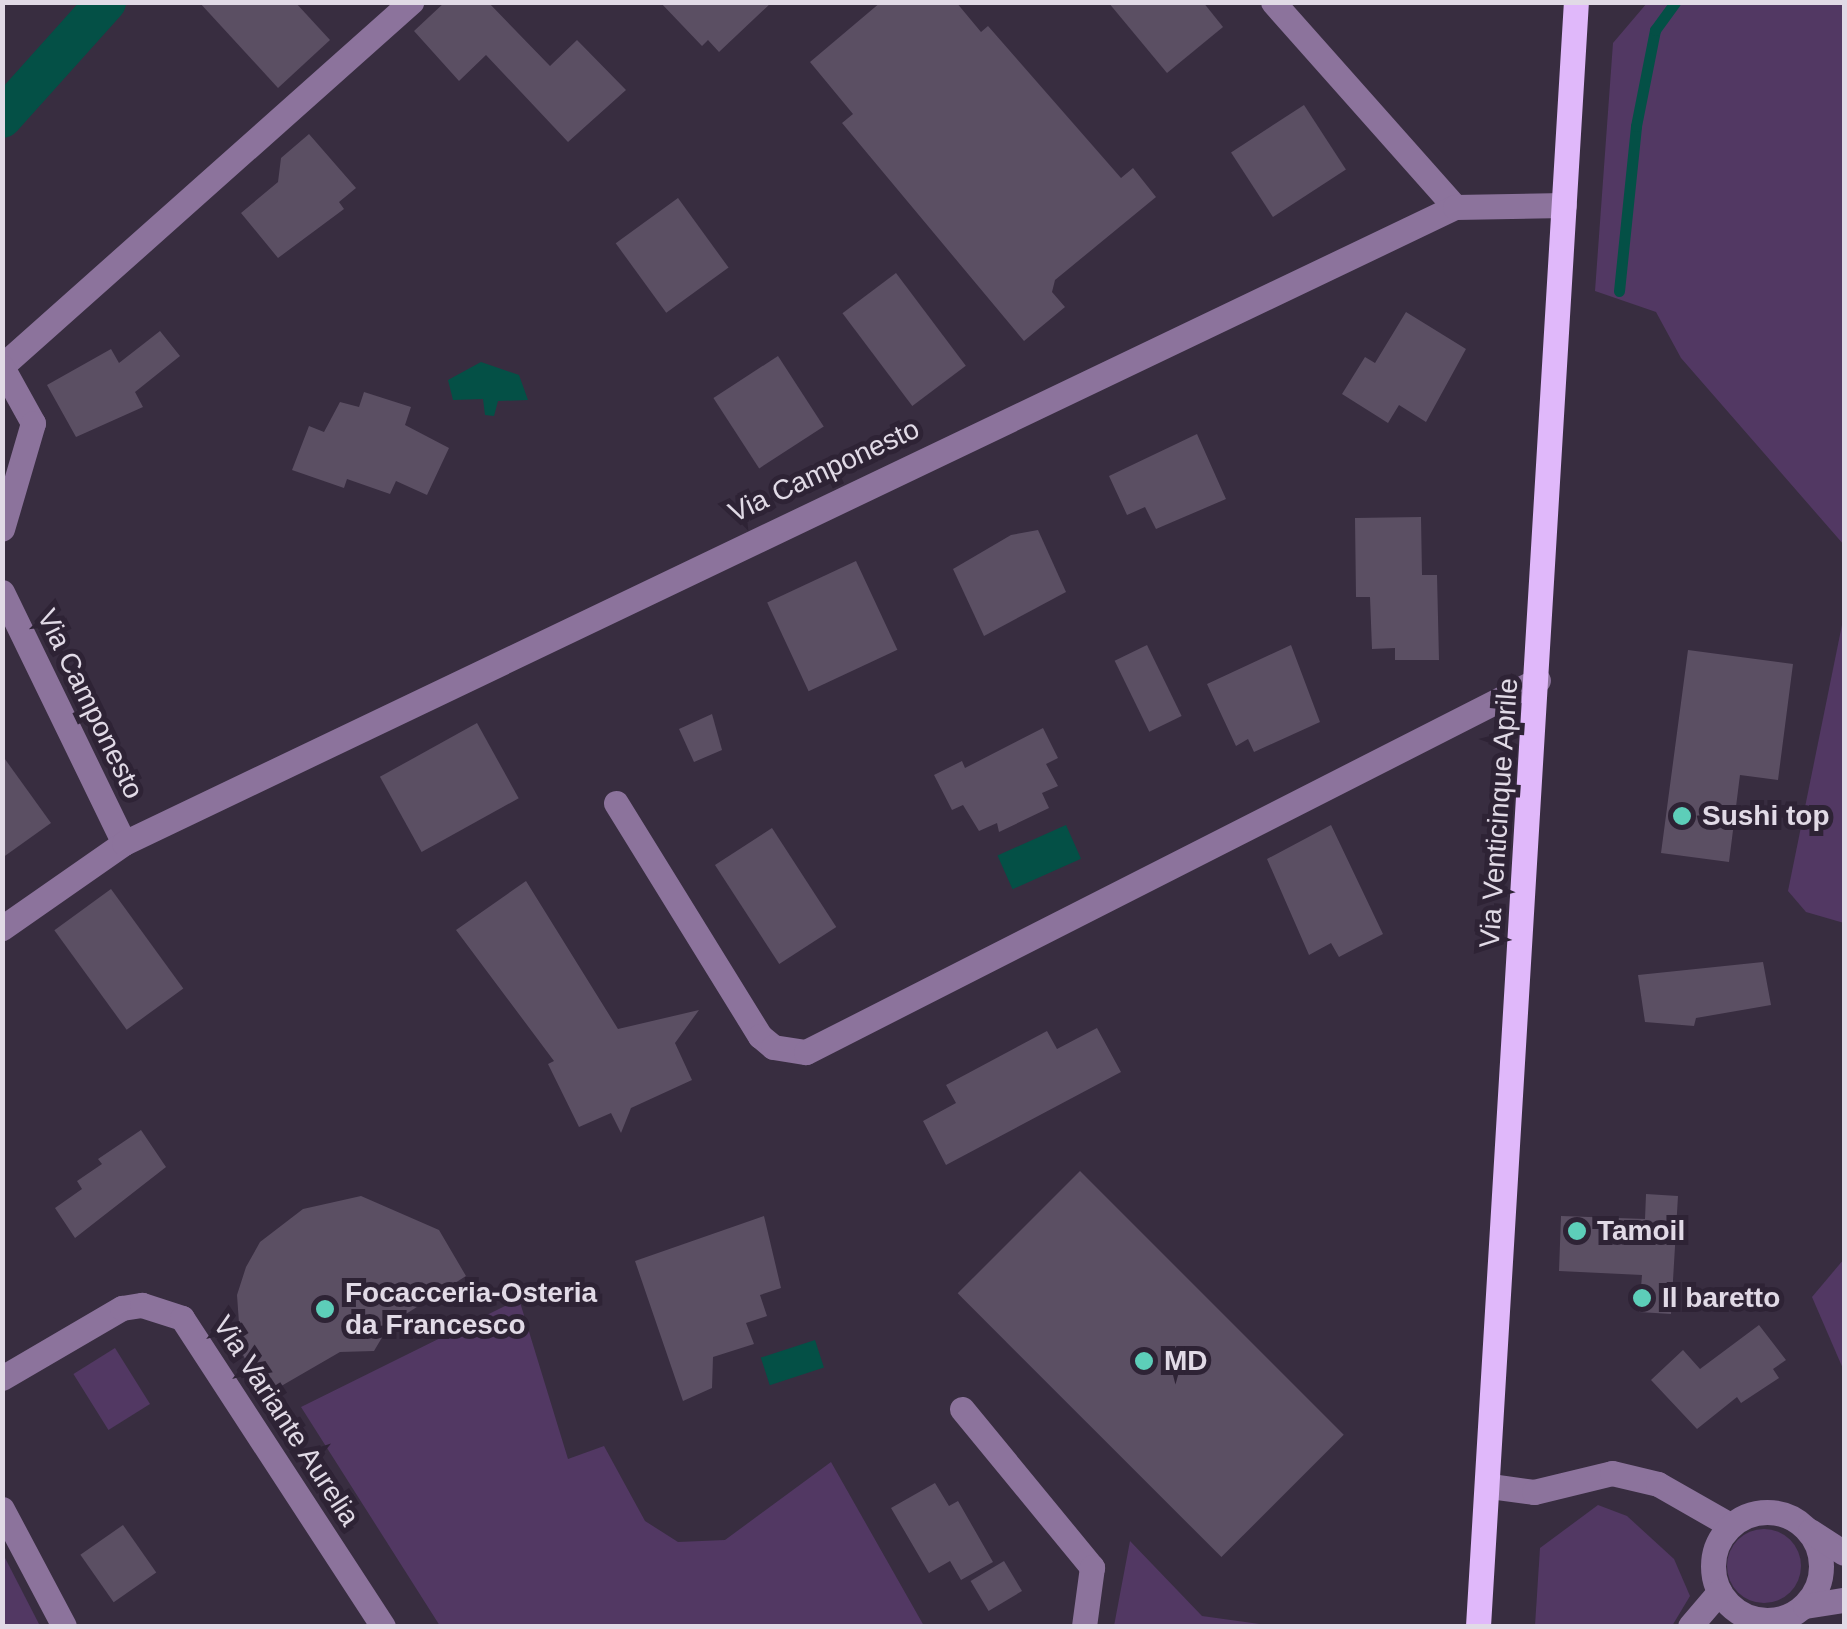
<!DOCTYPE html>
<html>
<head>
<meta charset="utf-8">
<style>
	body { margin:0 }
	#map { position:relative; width:1847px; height:1629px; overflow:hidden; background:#382d40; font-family:Helvetica,sans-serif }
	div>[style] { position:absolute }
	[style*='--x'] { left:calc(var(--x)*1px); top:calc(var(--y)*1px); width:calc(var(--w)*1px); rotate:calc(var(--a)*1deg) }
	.green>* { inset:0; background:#523863; transform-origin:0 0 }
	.round { border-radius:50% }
	.water>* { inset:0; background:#045046; transform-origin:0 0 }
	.stream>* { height:11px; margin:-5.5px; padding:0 5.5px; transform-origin:5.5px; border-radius:5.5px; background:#045046 }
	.canal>* { height:40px; margin:-20px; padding:0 20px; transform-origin:20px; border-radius:20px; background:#045046 }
	.building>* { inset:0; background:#5b4f63; transform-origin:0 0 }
	.minor>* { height:25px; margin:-12.5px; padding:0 12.5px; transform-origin:12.5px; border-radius:12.5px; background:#8c739c }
	.minor>.ring { margin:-12.5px; padding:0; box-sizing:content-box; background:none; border:25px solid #8c739c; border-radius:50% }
	.major>* { height:25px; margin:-12.5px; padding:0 12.5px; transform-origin:12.5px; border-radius:12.5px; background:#e0b8fa }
	.dots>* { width:28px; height:28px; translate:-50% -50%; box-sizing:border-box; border:5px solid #2e2335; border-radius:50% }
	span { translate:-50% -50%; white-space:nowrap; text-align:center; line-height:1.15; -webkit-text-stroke:10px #2e2335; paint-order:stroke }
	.street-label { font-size:28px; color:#e1dae6 }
	.poi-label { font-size:28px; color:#e1dae6; font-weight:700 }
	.left { translate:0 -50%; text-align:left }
	.frame { position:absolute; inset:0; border:5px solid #e1dae6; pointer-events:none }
</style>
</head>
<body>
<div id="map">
	<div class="green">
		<i style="clip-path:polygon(1647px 3px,1844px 3px,1844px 545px,1681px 358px,1656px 312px,1595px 291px,1613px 43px)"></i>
		<i style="clip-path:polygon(1844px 615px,1844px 923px,1806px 912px,1788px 891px)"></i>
		<i style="clip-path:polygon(1844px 1259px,1844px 1371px,1812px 1297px)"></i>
		<i style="clip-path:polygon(519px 1299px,568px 1459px,604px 1446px,645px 1521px,678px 1542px,725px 1540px,831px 1462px,924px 1626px,440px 1626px,301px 1407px)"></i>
		<i style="left:115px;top:1348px;width:66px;height:49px;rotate:58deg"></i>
		<i style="clip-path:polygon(1598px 1505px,1627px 1516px,1674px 1559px,1690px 1596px,1672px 1626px,1535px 1626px,1540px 1548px)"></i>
		<i class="round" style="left:1727px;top:1529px;width:74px;height:74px"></i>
		<i style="clip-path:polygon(1130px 1541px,1202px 1616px,1274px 1626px,1114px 1626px)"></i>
		<i style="clip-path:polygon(3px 1554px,40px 1626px,3px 1626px)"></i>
	</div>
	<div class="water">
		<i style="clip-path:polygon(481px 362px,519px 375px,528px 400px,498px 401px,494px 416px,485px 415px,483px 399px,453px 400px,448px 380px)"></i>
		<i style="left:1066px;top:825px;width:37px;height:75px;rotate:66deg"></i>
		<i style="left:815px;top:1340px;width:29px;height:57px;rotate:72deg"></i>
	</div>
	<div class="stream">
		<i style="--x:1619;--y:291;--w:166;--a:-84.1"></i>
		<i style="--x:1636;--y:126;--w:98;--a:-78.8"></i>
		<i style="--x:1655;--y:30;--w:34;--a:-54"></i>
	</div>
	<div class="canal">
		<i style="--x:2;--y:118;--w:156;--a:-48.1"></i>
	</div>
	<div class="building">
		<i style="clip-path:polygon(199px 2px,295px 2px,330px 40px,278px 88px)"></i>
		<i style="clip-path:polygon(445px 2px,488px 2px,550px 66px,577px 40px,626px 90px,568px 142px,486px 55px,459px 81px,414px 31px)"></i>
		<i style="clip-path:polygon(660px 2px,772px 2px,719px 52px,708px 40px,702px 46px)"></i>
		<i style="clip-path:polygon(881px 2px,956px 2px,981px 32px,988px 26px,1121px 178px,1133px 168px,1156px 197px,1055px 280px,1052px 292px,1065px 307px,1024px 341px,842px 123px,853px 114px,810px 62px)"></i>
		<i style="clip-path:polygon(1108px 2px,1203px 2px,1223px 27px,1167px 73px)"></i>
		<i style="left:1304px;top:105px;width:77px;height:87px;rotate:57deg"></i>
		<i style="clip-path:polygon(309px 134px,356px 188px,339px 202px,344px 209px,278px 258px,241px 213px,278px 182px,281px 158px)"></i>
		<i style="left:678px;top:198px;width:86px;height:77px;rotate:54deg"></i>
		<i style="left:896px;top:273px;width:116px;height:67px;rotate:53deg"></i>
		<i style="clip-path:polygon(1406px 312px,1466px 349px,1426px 422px,1399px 405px,1388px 423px,1342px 394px,1365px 357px,1375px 363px)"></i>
		<i style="clip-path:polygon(160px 331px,180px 356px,135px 392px,143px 407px,76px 437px,47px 385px,111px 349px,119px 363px)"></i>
		<i style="left:778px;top:356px;width:84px;height:77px;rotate:57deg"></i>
		<i style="clip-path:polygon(364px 392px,411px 407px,405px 425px,449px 448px,427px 495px,396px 481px,390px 494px,347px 479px,344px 488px,292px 470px,309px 426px,324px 432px,340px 402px,359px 407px)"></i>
		<i style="clip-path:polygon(1197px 434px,1226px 499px,1156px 529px,1145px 507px,1127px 515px,1109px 476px)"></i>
		<i style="clip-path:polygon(1421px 517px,1422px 575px,1437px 575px,1439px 660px,1395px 660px,1395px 648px,1372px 649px,1370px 597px,1356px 597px,1355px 518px)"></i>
		<i style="clip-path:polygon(1038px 530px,1066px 592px,984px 636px,953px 569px,1011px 535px)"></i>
		<i style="left:856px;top:561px;width:98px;height:98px;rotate:65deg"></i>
		<i style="left:1147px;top:645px;width:79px;height:36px;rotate:64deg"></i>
		<i style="clip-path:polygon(1291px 645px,1320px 722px,1254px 752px,1248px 739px,1236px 746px,1207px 684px)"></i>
		<i style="clip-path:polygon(1688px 650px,1793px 664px,1778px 780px,1740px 775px,1729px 862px,1661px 853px)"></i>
		<i style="clip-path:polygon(712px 714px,722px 750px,694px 762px,679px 729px)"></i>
		<i style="left:477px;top:723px;width:86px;height:111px;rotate:61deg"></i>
		<i style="clip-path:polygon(1043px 728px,1058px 758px,1046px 764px,1058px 786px,1042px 793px,1049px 808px,999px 832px,997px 823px,979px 831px,963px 805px,952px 810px,934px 775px,962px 761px,965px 768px)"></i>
		<i style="clip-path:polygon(2px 755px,51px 823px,2px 858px)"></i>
		<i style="clip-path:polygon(1331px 825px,1383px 934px,1339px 957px,1331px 943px,1309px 955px,1267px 859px)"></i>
		<i style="left:772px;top:828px;width:118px;height:68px;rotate:57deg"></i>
		<i style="clip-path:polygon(526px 881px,618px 1029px,699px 1010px,675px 1043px,692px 1080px,631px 1108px,621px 1133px,611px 1113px,579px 1127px,548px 1064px,554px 1061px,456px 930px)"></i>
		<i style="left:111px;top:889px;width:123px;height:70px;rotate:54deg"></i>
		<i style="clip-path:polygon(1763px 962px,1771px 1005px,1696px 1018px,1694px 1026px,1645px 1022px,1638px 975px)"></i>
		<i style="clip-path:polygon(1097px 1028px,1121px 1072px,946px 1165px,923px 1121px,956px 1103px,946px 1085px,1047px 1031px,1057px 1049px)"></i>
		<i style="clip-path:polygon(141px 1130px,166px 1167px,75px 1238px,55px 1208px,82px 1189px,77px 1181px,102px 1164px,98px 1159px)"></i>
		<i style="left:1080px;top:1171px;width:373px;height:173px;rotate:45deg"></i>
		<i style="clip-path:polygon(1646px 1194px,1678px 1196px,1671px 1314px,1639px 1312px,1642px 1275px,1559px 1271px,1561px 1216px,1645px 1219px)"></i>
		<i style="clip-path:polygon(361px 1196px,439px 1230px,466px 1276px,390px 1324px,374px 1351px,340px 1352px,264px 1396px,241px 1351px,237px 1295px,246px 1267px,260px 1242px,303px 1209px)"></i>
		<i style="clip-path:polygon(764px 1216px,781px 1288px,760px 1295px,767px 1316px,746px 1323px,754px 1344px,713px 1357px,712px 1388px,683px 1401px,635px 1261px)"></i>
		<i style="clip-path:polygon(1759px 1325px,1786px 1360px,1773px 1369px,1779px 1378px,1741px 1403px,1737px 1397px,1697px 1429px,1651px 1380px,1683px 1350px,1700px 1369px)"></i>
		<i style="clip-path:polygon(935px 1483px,949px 1506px,958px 1501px,993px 1562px,961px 1580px,950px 1561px,929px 1573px,891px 1508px)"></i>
		<i style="left:123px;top:1525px;width:58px;height:52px;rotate:55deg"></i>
		<i style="left:1004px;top:1561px;width:35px;height:39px;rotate:59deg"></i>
	</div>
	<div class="minor">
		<i style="--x:1273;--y:2;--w:274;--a:48.4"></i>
		<i style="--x:2;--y:366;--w:548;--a:-41.67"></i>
		<i style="--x:2;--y:367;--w:64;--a:61"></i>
		<i style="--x:33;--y:423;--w:110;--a:106.3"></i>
		<i style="--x:2;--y:592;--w:279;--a:64.1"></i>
		<i style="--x:124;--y:843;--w:149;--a:145.1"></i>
		<i style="--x:616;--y:803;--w:274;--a:58.3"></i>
		<i style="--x:760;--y:1036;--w:17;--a:40"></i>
		<i style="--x:773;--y:1047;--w:33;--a:9"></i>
		<i style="--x:806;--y:1052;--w:821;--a:-26.94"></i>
		<i style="--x:124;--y:843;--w:1475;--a:-25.54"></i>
		<i style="--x:1455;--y:207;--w:109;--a:-1.1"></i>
		<i style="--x:2;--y:1378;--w:139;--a:-30.3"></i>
		<i style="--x:122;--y:1308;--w:20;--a:-9"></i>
		<i style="--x:142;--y:1305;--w:42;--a:18"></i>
		<i style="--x:182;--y:1318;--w:368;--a:56.9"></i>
		<i style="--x:962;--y:1409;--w:205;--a:50.6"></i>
		<i style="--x:1092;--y:1567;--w:60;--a:97.7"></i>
		<i style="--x:1490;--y:1486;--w:44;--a:7.8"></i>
		<i style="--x:1534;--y:1492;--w:80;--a:-13.7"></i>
		<i style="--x:1612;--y:1473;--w:47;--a:13.4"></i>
		<i style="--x:1658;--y:1484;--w:83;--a:29.7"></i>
		<i style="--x:2;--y:1509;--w:132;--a:62.1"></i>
		<i class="ring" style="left:1713px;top:1512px;width:83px;height:83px"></i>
		<i style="--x:1810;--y:1531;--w:40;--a:32.9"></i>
		<i style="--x:1805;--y:1606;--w:39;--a:-9"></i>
		<i style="--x:1690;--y:1626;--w:45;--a:-49.5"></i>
	</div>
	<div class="major">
		<i style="--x:1478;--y:1626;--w:1627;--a:-86.55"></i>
	</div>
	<div class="dots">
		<i style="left:1682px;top:816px;background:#5dceb9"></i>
		<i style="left:1577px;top:1231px;background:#5dceb9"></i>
		<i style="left:1642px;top:1298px;background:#5dceb9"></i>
		<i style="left:325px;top:1309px;background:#5dceb9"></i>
		<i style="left:1144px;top:1361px;background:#5dceb9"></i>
	</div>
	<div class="street-label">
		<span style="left:824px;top:471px;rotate:-25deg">Via Camponesto</span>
		<span style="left:90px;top:704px;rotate:64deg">Via Camponesto</span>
		<span style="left:1499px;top:813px;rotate:-86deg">Via Venticinque Aprile</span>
		<span style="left:286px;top:1421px;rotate:57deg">Via Variante Aurelia</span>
	</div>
	<div class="poi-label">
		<span class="left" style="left:1702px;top:816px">Sushi top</span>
		<span class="left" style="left:1597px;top:1231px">Tamoil</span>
		<span class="left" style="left:345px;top:1309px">Focacceria-Osteria<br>da Francesco</span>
		<span class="left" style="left:1662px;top:1298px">Il baretto</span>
		<span class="left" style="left:1164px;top:1361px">MD</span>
	</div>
	<div class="frame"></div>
</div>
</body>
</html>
